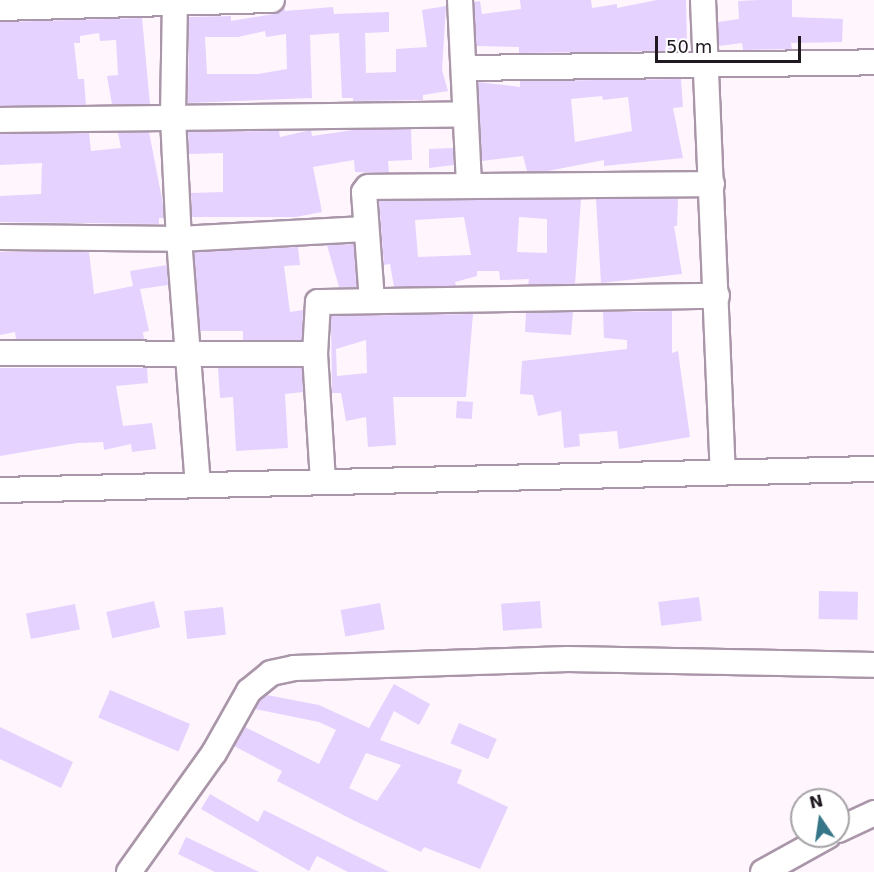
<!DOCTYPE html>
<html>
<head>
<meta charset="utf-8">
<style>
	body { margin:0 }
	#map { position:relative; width:874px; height:872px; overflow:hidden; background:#fef5fd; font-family:"DejaVu Sans",sans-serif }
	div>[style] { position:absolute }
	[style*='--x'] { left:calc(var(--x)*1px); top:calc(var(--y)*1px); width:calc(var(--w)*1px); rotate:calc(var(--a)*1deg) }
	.building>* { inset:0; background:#e6d2fe; transform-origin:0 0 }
	.roads { filter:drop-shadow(2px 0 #aa96a9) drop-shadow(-2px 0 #aa96a9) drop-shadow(0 2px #aa96a9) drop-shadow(0 -2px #aa96a9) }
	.minor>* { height:24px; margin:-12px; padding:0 12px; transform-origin:12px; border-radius:12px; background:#fff }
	span { translate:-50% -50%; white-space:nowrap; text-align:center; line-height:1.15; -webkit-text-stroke:4.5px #fff; paint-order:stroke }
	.north { position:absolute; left:790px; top:788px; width:60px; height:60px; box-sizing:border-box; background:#fff; border:2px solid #a6a3a6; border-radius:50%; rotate:347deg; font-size:16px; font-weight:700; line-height:24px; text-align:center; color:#211921 }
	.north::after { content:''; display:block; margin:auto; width:21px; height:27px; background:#357689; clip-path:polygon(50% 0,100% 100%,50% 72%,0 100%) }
	.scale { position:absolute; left:655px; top:36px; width:146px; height:27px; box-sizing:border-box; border:3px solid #211921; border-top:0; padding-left:8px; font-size:18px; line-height:21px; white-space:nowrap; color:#211921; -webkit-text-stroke:4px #fff; paint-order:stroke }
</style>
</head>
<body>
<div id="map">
	<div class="building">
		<i style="clip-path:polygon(520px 0,591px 0,592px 8px,617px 4px,617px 8px,657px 0,686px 0,687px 47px,678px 47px,678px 51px,519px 53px,519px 47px,476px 46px,474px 2px,480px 1px,482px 14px,521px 9px)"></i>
		<i style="clip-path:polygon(759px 0,792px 0,792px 17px,843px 19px,842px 42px,791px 43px,792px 49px,743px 50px,742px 43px,719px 46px,718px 22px,739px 19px,738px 1px)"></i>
		<i style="clip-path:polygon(evenodd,446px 6px,442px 70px,448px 91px,423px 95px,423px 100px,353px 101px,353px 98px,342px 98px,339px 33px,310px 35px,312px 98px,188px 103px,189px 17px,231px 16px,231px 21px,273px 14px,284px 7px,285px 11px,333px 7px,334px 14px,389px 12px,389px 32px,365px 33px,366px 73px,396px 72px,396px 49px,427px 47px,422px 10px,446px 6px,265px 31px,266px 37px,286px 34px,287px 69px,258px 74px,207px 74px,205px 37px,238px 37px,265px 31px)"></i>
		<i style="clip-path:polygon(142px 18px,150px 104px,112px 104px,107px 76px,118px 75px,116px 40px,100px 41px,99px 33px,80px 36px,80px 43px,74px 43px,78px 79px,84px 79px,86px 105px,0 106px,0 22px)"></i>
		<i style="clip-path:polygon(evenodd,681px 79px,683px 107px,673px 108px,683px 158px,604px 166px,604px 160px,548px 171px,527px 171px,523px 156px,482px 161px,478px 82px,520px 87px,520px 81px,681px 79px,602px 96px,603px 100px,628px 97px,632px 131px,575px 142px,571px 99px,602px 96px)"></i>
		<i style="clip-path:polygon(411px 129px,412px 160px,388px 161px,389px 173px,355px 172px,354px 160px,313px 167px,322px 212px,296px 217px,192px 217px,191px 193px,223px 192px,223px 153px,189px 154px,188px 132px,279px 131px,280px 137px,311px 130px,312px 136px,353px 130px)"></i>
		<i style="clip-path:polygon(149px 132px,163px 204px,164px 218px,159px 218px,159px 224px,0 222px,0 196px,41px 194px,42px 163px,0 165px,0 134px,89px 133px,91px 151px,121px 148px,118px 133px)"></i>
		<i style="clip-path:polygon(453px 148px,454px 165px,429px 168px,429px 149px)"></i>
		<i style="clip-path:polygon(evenodd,581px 199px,575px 284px,528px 285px,529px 279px,500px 280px,499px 271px,477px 271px,477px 276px,455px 282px,456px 286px,394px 287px,390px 264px,384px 265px,379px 201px,581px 199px,464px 217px,471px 255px,418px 257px,415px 220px,464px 217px,581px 199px,519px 217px,547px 219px,547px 253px,517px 252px,519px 217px)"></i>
		<i style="clip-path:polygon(596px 199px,678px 199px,677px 226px,674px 226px,682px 274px,601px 283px)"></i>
		<i style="clip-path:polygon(354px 244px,357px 287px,339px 287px,327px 245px)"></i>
		<i style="clip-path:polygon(298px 247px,300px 265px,284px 266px,290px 312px,303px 310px,302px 340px,243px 340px,243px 331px,200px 331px,194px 252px)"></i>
		<i style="clip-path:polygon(0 252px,89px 252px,94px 294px,133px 286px,130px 271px,167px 265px,168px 285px,140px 289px,149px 331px,143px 332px,144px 339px,16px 339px,15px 332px,0 335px)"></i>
		<i style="clip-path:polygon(672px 311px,672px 353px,678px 351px,690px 437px,619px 449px,617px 431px,579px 434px,580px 446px,564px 448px,561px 411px,538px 416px,533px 395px,520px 394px,522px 361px,627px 349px,627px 340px,604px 338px,603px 312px)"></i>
		<i style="clip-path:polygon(573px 312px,571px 335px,525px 332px,526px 313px)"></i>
		<i style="clip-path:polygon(evenodd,473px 314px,466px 397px,393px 397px,396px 445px,368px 447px,366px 417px,346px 421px,341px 393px,332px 393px,331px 316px,473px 314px,366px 340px,367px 373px,337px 376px,336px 349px,366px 340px)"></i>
		<i style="clip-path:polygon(0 368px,147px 368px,148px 383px,116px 386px,123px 426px,152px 423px,156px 449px,132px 452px,131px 444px,104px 450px,103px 442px,77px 443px,0 456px)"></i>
		<i style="clip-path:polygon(218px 368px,302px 368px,303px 392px,285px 394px,288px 448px,236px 451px,233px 397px,220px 398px)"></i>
		<i style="left:457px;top:401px;width:16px;height:17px;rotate:4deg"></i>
		<i style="left:819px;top:591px;width:39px;height:28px;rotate:1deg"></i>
		<i style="left:699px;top:597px;width:24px;height:41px;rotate:83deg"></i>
		<i style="left:154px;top:601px;width:27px;height:49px;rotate:77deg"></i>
		<i style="left:540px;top:601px;width:27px;height:39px;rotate:86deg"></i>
		<i style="left:380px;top:603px;width:27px;height:40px;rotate:80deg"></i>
		<i style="left:75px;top:604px;width:26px;height:50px;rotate:79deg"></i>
		<i style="left:223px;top:607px;width:28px;height:39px;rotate:84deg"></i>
		<i style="clip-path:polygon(evenodd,394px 684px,430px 704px,419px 725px,394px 711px,380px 740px,462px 770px,457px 783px,508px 807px,480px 869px,424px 847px,421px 852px,355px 821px,277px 781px,282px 771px,234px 746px,245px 727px,319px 764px,336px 730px,319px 722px,255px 709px,260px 700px,267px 695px,319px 705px,369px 728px,394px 684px,366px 753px,401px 765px,377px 801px,349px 788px,366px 753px)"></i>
		<i style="left:110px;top:690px;width:87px;height:30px;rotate:23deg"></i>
		<i style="left:459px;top:723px;width:41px;height:22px;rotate:23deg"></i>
		<i style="clip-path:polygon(0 727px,73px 762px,61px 788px,0 759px)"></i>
		<i style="clip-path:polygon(210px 794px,258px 822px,264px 810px,389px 872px,348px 872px,317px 856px,309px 871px,201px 809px)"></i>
		<i style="clip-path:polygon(186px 837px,259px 872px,215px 872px,178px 854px)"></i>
	</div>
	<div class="roads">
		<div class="minor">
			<i style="--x:175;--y:0;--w:118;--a:91"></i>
			<i style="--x:173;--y:118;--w:121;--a:87.2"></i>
			<i style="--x:179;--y:239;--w:246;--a:85.6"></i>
			<i style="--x:460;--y:0;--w:186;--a:87.2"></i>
			<i style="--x:703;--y:0;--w:473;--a:87.6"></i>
			<i style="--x:0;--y:8;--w:272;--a:-1.7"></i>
			<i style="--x:466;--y:68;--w:408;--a:-0.8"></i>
			<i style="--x:0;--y:120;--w:465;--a:-0.7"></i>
			<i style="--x:0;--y:237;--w:179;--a:0.6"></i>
			<i style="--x:179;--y:239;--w:186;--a:-3.1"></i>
			<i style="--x:372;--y:301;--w:109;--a:-94.2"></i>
			<i style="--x:364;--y:192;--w:6;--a:-51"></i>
			<i style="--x:368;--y:187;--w:344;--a:-0.5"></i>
			<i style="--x:0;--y:353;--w:315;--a:0.2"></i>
			<i style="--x:323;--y:481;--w:127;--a:-93.6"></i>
			<i style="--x:315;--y:354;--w:52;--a:-86.7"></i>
			<i style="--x:318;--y:302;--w:399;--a:-0.9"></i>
			<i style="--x:0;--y:490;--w:874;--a:-1.38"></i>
			<i style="--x:838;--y:830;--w:40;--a:-25"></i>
			<i style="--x:129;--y:872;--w:146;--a:-54.5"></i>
			<i style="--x:214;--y:753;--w:71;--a:-60.6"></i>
			<i style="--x:249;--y:691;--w:28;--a:-39"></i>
			<i style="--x:271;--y:673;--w:24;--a:-12"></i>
			<i style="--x:294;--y:668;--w:274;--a:-1.9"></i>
			<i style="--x:568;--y:659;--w:306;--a:1.1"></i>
			<i style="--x:763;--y:872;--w:74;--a:-29"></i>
		</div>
	</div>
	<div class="north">N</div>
	<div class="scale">50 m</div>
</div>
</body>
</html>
